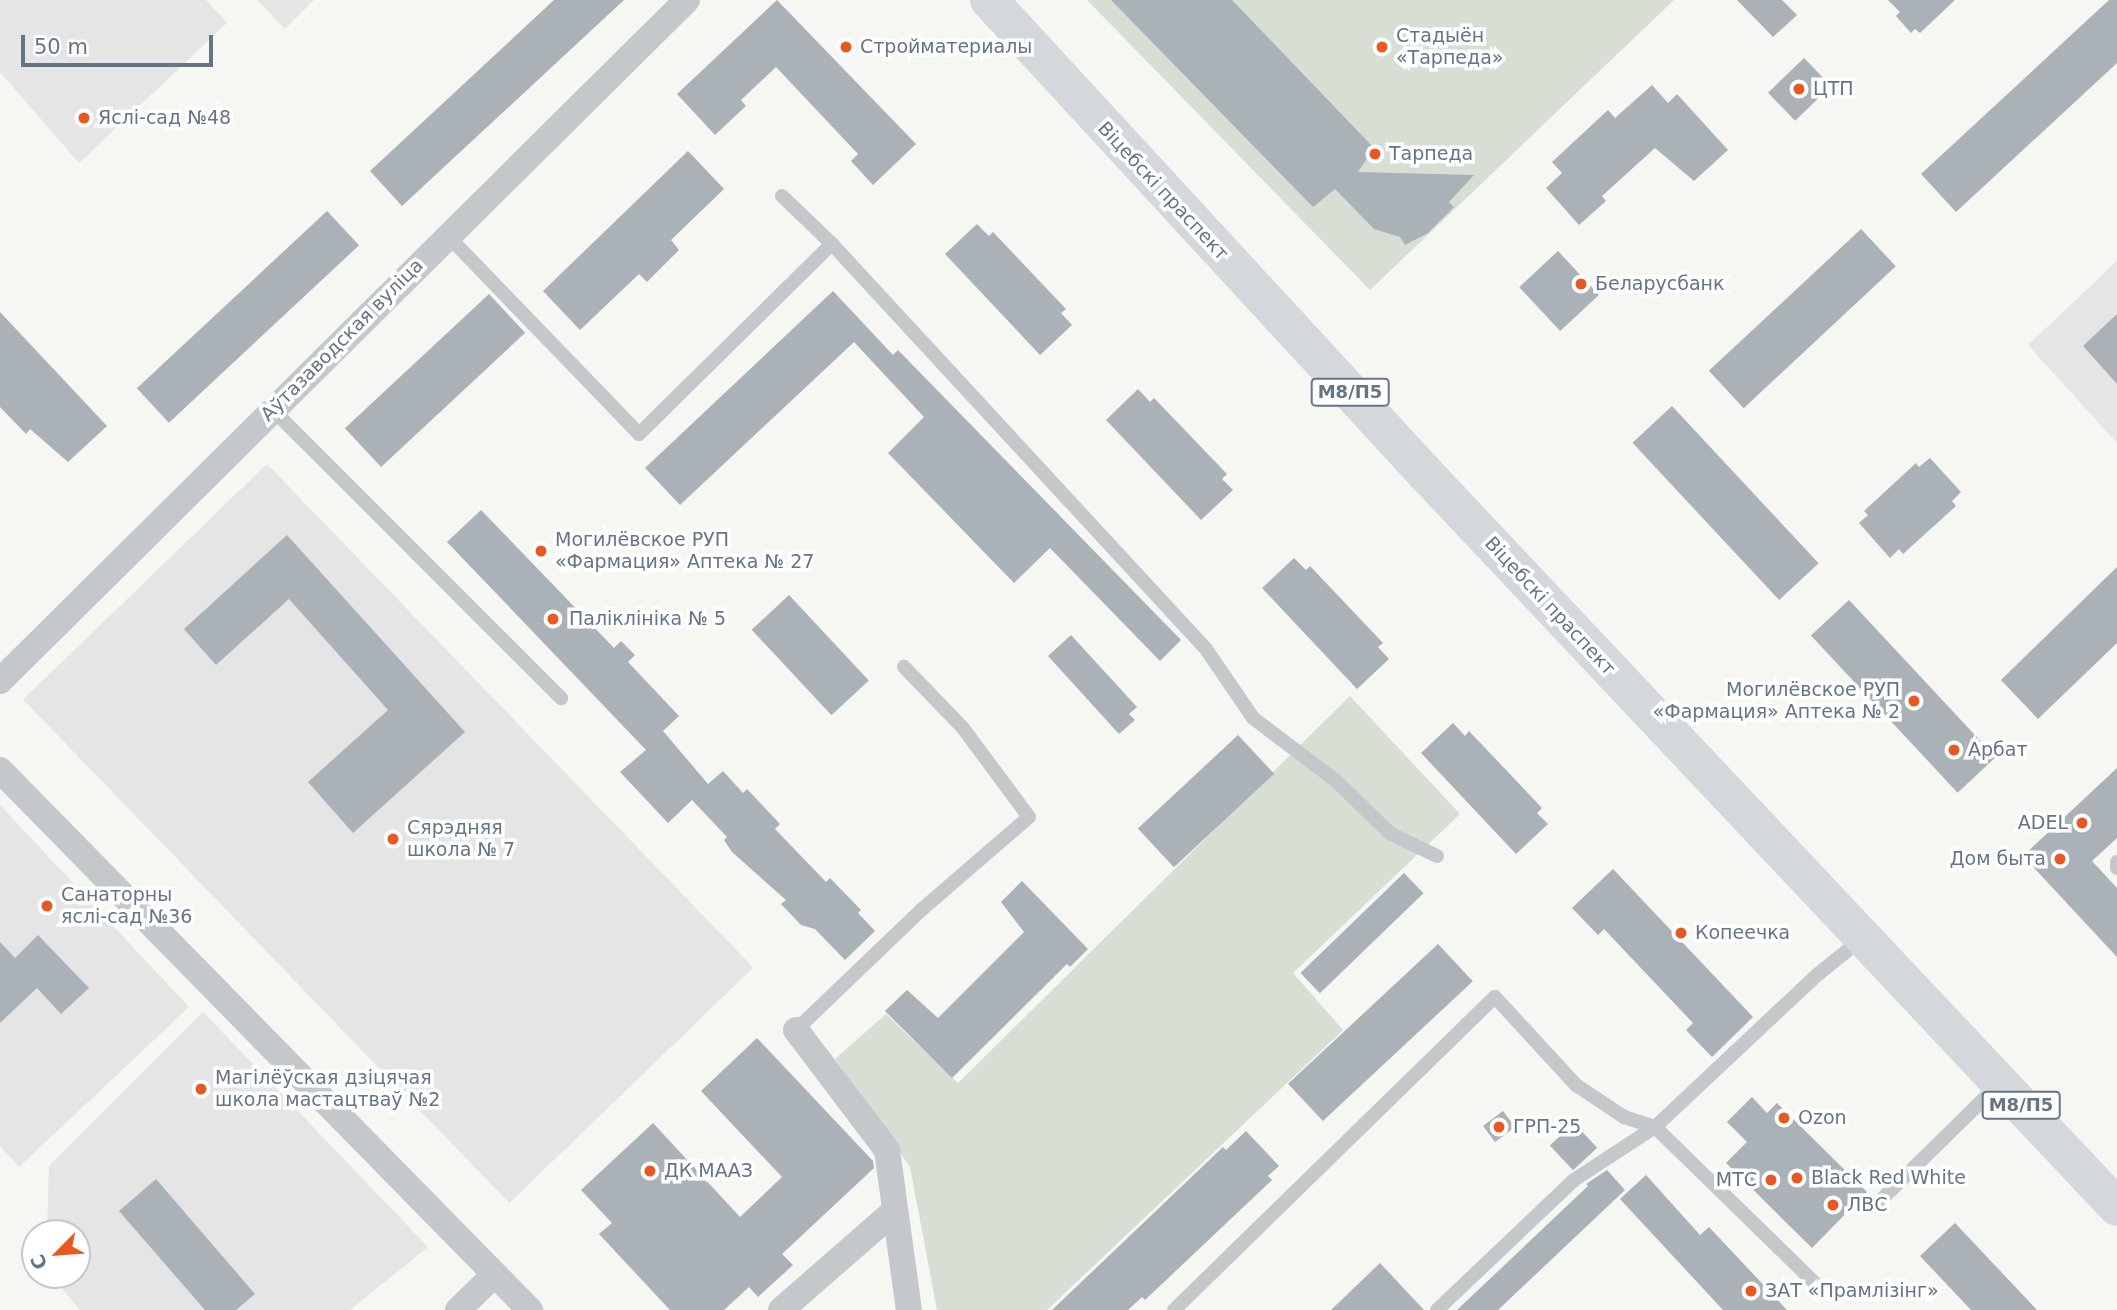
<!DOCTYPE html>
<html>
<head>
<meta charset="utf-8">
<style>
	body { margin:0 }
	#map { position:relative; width:2117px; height:1310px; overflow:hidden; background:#f6f6f3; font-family:"DejaVu Sans",sans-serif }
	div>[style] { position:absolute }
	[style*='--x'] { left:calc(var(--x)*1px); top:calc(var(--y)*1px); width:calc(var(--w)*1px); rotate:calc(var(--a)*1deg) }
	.built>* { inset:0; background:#e4e5e4; transform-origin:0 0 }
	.green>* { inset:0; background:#d7ded4 }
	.building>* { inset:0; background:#aab2b8; transform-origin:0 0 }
	.lane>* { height:14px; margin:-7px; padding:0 7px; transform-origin:7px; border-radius:7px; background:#c4c8cb }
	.street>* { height:26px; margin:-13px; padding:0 13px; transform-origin:13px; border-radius:13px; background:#c4c8cb }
	.primary>* { height:38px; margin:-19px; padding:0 19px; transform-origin:19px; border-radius:19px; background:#d4d8dd }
	.dots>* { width:19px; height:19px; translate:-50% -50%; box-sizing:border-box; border:4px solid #fff; border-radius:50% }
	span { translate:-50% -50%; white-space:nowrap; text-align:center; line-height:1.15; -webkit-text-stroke:7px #fff; paint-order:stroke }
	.shield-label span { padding:2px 5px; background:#fff; border:2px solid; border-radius:5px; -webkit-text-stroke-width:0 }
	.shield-label { font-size:18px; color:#647585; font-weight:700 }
	.poi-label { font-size:19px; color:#647585 }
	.left { translate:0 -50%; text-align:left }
	.right { translate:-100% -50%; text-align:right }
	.street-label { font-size:19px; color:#647585 }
	.north { position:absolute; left:21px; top:1219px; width:70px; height:70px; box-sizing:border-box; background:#fff; border:2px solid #c1c8ce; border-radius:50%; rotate:245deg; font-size:19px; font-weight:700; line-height:28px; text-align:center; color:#647585 }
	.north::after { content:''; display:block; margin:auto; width:24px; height:32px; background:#e85821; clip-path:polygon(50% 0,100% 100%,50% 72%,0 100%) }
	.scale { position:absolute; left:21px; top:35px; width:192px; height:32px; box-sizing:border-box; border:4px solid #647585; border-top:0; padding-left:9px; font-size:21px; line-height:24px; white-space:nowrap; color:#647585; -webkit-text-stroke:5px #fff; paint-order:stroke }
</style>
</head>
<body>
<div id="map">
	<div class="built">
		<i style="clip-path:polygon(0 0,206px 0,227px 23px,79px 163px,0 72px)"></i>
		<i style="clip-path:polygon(257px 0,314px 0,285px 29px)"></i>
		<i style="clip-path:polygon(2117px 261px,2117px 443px,2028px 345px)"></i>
		<i style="left:267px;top:464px;width:700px;height:339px;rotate:46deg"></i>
		<i style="clip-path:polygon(0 805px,189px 1007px,19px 1167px,0 1146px)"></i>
		<i style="clip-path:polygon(203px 1012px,428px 1247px,350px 1310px,80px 1310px,51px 1275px,77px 1275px,77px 1233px,47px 1233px,49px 1166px)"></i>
	</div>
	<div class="green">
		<i style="clip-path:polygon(1087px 0,1674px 0,1370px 290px)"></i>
		<i style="clip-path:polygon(1350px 696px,1460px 814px,1293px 973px,1343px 1030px,1047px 1310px,937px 1310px,910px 1167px,835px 1059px,886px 1014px,958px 1083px)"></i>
	</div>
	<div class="building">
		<i style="clip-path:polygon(554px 0,624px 0,402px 206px,370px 171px)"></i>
		<i style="clip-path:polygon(777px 0,916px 144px,873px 185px,851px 161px,858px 154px,776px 67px,741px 100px,746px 106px,715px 135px,677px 94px)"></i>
		<i style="clip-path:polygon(1111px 0,1232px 0,1374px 148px,1358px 172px,1474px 175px,1449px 202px,1454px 207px,1428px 233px,1405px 245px,1400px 237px,1374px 229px,1335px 189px,1313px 207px)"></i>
		<i style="clip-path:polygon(1737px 0,1782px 0,1797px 15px,1773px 37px)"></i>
		<i style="clip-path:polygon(1888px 0,1955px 0,1920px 33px,1915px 29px,1911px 33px,1896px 16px,1900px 12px)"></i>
		<i style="clip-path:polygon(2109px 0,2117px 0,2117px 63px,1956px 212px,1921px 174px)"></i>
		<i style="left:1804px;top:58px;width:39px;height:50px;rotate:46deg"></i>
		<i style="clip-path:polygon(1652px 85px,1668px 103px,1677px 94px,1728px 150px,1694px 181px,1655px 148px,1602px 196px,1606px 201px,1579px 225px,1546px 188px,1562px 173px,1552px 162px,1608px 110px,1615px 118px)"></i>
		<i style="clip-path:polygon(688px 151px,724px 189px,671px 240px,679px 250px,647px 282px,639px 274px,580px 330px,543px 291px)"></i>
		<i style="left:327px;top:211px;width:47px;height:260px;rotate:47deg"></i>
		<i style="clip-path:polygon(977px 224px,989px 236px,993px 232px,1066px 309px,1061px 313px,1072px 325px,1040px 355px,945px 254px)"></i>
		<i style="left:1861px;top:229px;width:51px;height:208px;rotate:47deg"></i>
		<i style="left:1558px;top:251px;width:60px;height:53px;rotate:47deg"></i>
		<i style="clip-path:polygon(833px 291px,893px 355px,898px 350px,1181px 640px,1160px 661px,1050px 548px,1014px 583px,888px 453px,924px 417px,854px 342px,680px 505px,645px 468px)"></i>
		<i style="left:489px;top:294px;width:53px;height:197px;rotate:47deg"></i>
		<i style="clip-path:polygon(0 312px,107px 426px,68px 462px,30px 429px,26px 434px,0 407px)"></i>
		<i style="clip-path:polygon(2117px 314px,2117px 384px,2083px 346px)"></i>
		<i style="clip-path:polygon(1138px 389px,1150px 402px,1154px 398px,1227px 474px,1222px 479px,1233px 490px,1201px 520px,1106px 420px)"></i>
		<i style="left:1672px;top:406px;width:215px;height:54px;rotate:47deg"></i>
		<i style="clip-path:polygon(1930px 458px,1961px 492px,1952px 501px,1956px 506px,1903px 554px,1899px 549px,1890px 558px,1859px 523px,1868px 515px,1864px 511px,1916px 463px,1919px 467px)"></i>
		<i style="clip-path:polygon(481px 510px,614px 648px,621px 641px,635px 655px,628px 662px,679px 716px,663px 731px,708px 784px,723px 771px,743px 793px,747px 789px,780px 824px,775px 829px,826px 882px,830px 878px,861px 910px,858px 913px,875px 931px,845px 960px,815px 929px,801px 925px,781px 904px,786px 900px,732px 852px,724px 840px,727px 837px,692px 800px,668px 823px,620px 772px,646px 750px,447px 542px)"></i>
		<i style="clip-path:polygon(287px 535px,465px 732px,353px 833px,308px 782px,388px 710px,289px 599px,216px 665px,184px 629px)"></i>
		<i style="clip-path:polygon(1294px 558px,1306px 570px,1310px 566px,1383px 643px,1378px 647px,1389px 659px,1357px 689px,1262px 588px)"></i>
		<i style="clip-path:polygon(2117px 567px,2117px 643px,2038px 719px,2001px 680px)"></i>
		<i style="left:789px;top:595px;width:117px;height:51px;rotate:47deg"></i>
		<i style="left:1849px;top:600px;width:215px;height:52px;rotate:47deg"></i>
		<i style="clip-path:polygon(1071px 635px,1137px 707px,1129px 714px,1135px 720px,1119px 734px,1048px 656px)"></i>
		<i style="clip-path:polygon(1453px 723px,1465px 736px,1469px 731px,1542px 808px,1537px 813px,1548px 824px,1516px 854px,1421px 753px)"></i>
		<i style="left:1238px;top:735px;width:53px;height:137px;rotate:47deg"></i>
		<i style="clip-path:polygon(2117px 768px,2117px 838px,2092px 861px,2117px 888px,2117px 957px,2023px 856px)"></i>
		<i style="clip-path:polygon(1613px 869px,1753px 1017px,1712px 1057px,1686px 1030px,1693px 1023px,1604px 929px,1598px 935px,1572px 908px)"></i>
		<i style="left:1404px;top:873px;width:28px;height:144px;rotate:46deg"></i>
		<i style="clip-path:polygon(1022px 881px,1088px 949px,1070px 967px,1067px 964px,952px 1078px,885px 1011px,907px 990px,938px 1018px,1024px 932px,1001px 902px)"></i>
		<i style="clip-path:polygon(38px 935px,89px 988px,61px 1014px,37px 988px,0 1023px,0 942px,15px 958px)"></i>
		<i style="left:1438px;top:944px;width:51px;height:205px;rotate:47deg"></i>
		<i style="clip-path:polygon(757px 1038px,873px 1161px,874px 1168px,782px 1254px,793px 1265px,758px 1297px,749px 1287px,724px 1310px,670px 1310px,599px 1234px,612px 1223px,581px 1190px,653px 1123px,740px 1217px,782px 1177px,701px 1091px)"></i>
		<i style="clip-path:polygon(1752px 1097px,1767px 1113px,1777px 1103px,1867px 1192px,1812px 1248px,1726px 1163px,1747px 1142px,1727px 1122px)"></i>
		<i style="left:1503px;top:1111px;width:20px;height:25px;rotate:53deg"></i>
		<i style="left:1574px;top:1123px;width:34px;height:33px;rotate:47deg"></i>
		<i style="clip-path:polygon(1246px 1131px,1279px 1166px,1268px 1176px,1272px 1180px,1145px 1300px,1142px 1297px,1128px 1310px,1052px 1310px,1223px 1147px,1226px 1150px)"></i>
		<i style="clip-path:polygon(1607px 1170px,1625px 1190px,1498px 1310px,1457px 1310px,1588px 1186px,1586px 1184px)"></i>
		<i style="clip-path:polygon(1646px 1175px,1700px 1235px,1709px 1227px,1787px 1310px,1723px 1310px,1620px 1199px)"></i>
		<i style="clip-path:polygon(156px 1179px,255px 1294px,236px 1310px,205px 1310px,119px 1211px)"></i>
		<i style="clip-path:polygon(1955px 1223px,2037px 1310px,1971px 1310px,1920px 1256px)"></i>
		<i style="clip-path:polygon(1380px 1263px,1424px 1310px,1331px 1310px)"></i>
	</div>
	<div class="lane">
		<i style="--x:782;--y:196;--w:69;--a:43.8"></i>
		<i style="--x:448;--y:236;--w:275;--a:46"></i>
		<i style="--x:639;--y:434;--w:271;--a:-44.6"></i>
		<i style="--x:832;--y:244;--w:551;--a:47.28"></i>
		<i style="--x:1206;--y:649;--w:83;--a:55.7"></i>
		<i style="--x:1253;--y:718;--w:103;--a:37.1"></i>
		<i style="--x:1335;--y:780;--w:78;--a:44"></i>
		<i style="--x:1391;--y:834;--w:51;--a:25.6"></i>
		<i style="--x:272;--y:409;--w:409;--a:45"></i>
		<i style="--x:2117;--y:862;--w:6;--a:90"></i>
		<i style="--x:796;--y:1030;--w:172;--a:-43.8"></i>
		<i style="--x:920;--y:911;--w:144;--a:-40.8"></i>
		<i style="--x:1029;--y:817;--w:111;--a:-126.6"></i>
		<i style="--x:963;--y:728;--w:85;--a:-134"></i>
		<i style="--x:1882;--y:1199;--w:164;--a:-44.5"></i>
		<i style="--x:1174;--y:1310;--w:448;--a:-44.3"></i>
		<i style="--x:1495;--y:997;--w:120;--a:47.4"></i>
		<i style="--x:1576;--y:1085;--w:58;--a:33.7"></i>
		<i style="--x:1624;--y:1117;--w:33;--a:18"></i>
		<i style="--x:1655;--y:1127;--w:222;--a:-43.2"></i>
		<i style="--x:1817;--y:975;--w:59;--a:-38.8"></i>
		<i style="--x:1437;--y:1310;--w:189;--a:-43.5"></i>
		<i style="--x:1574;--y:1180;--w:97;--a:-33.2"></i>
		<i style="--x:1655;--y:1127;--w:232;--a:44.3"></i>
	</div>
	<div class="street">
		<i style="--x:0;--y:681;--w:967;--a:-44.75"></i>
		<i style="--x:0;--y:770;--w:757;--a:45.54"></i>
		<i style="--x:796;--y:1030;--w:151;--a:52.8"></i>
		<i style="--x:887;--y:1150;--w:162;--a:82.2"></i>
		<i style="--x:458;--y:1310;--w:50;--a:-44.2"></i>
		<i style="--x:781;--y:1310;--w:147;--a:-41.1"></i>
	</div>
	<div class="primary">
		<i style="--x:989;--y:0;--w:645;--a:47.33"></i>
		<i style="--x:1426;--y:474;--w:1007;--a:46.69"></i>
	</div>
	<div class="dots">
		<i style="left:846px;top:47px;background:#e85821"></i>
		<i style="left:1382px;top:47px;background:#e85821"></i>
		<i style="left:1799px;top:89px;background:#e85821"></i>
		<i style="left:84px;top:118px;background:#e85821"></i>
		<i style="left:1375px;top:154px;background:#e85821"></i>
		<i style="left:1581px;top:284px;background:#e85821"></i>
		<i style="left:541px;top:551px;background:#e85821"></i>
		<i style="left:553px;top:619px;background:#e85821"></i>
		<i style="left:1914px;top:701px;background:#e85821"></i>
		<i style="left:1954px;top:750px;background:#e85821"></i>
		<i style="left:2082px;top:823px;background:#e85821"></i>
		<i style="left:393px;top:839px;background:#e85821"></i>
		<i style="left:2060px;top:859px;background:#e85821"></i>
		<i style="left:47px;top:906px;background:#e85821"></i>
		<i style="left:1681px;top:933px;background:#e85821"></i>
		<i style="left:201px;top:1089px;background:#e85821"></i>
		<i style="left:1784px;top:1118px;background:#e85821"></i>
		<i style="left:1499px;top:1127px;background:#e85821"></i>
		<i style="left:650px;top:1171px;background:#e85821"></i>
		<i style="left:1797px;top:1178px;background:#e85821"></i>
		<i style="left:1771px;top:1180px;background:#e85821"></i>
		<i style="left:1833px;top:1205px;background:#e85821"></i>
		<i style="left:1751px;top:1291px;background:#e85821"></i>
	</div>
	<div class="shield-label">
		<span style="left:1350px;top:392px">М8/П5</span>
		<span style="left:2021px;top:1105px">М8/П5</span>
	</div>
	<div class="poi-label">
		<span class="left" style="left:1396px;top:47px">Стадыён<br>«Тарпеда»</span>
		<span class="left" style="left:860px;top:47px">Стройматериалы</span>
		<span class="left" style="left:1813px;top:89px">ЦТП</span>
		<span class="left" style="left:98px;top:118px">Яслі-сад №48</span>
		<span class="left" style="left:1389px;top:154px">Тарпеда</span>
		<span class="left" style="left:1595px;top:284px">Беларусбанк</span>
		<span class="left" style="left:555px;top:551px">Могилёвское РУП<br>«Фармация» Аптека № 27</span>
		<span class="left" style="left:569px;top:619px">Паліклініка № 5</span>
		<span class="right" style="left:1900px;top:701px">Могилёвское РУП<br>«Фармация» Аптека № 2</span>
		<span class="left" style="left:1968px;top:750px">Арбат</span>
		<span class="right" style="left:2068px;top:823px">ADEL</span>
		<span class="left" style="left:407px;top:839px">Сярэдняя<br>школа № 7</span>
		<span class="right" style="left:2046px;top:859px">Дом быта</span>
		<span class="left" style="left:61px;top:906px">Санаторны<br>яслі-сад №36</span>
		<span class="left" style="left:1695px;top:933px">Копеечка</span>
		<span class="left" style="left:215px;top:1089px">Магілёўская дзіцячая<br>школа мастацтваў №2</span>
		<span class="left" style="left:1798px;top:1118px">Ozon</span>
		<span class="left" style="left:1513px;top:1127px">ГРП-25</span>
		<span class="left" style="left:664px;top:1171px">ДК МААЗ</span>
		<span class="left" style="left:1811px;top:1178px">Black Red White</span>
		<span class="right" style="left:1757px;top:1180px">МТС</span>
		<span class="left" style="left:1847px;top:1205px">ЛВС</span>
		<span class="left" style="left:1765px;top:1291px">ЗАТ «Прамлізінг»</span>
	</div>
	<div class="street-label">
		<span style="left:1163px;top:191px;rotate:47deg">Віцебскі праспект</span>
		<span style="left:342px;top:340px;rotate:-45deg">Аўтазаводская вуліца</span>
		<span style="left:1550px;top:606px;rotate:47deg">Віцебскі праспект</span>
	</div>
	<div class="north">С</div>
	<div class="scale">50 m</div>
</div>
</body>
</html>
